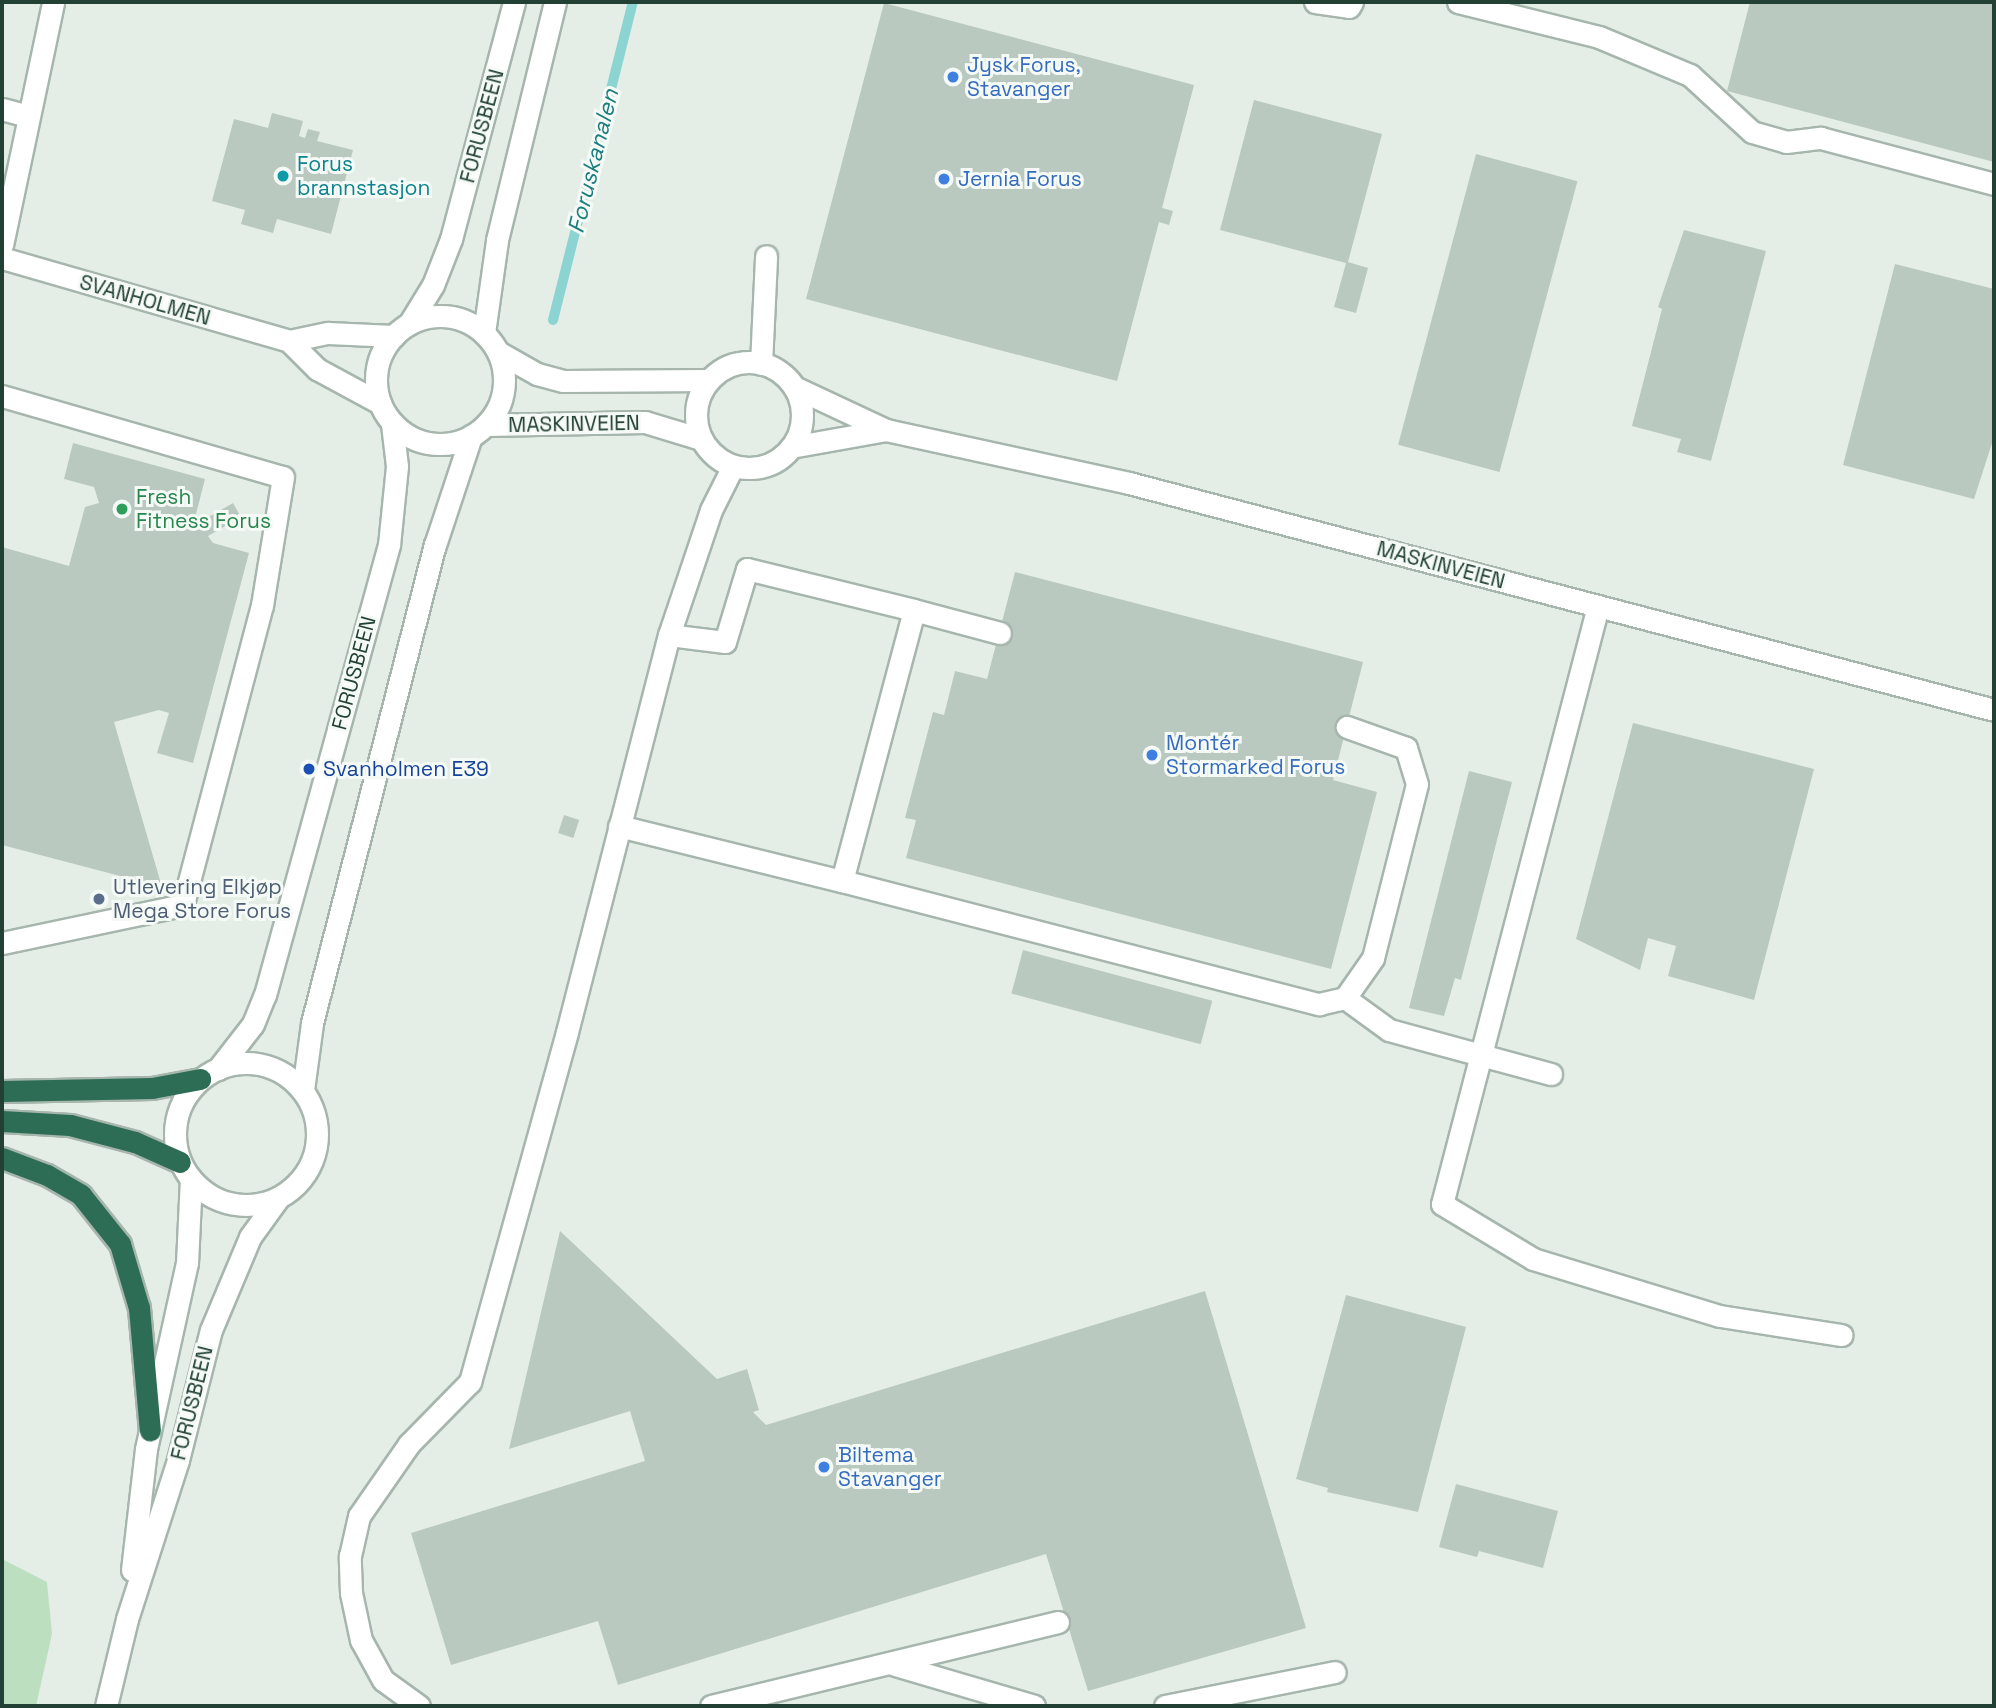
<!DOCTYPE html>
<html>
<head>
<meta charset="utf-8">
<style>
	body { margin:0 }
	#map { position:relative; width:1996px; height:1708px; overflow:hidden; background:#e4eee7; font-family:"Space Grotesk",sans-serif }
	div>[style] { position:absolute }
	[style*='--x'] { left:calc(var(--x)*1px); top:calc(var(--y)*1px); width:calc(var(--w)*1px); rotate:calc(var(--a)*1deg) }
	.green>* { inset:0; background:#bcdfc0 }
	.stream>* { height:10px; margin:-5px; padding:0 5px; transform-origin:5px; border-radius:5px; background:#8bd4d2 }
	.building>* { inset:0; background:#b9c9c0; transform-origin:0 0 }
	.roads { filter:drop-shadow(2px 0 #a6b6ad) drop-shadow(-2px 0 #a6b6ad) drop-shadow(0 2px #a6b6ad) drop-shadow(0 -2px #a6b6ad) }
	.lane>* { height:21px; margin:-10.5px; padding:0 10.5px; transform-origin:10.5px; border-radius:10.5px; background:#fff }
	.street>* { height:21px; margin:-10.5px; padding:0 10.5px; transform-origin:10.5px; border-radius:10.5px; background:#fff }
	.street>.ring { margin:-10.5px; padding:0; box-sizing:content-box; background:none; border:21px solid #fff; border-radius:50% }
	.secondary>* { height:21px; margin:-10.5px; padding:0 10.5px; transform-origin:10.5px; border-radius:10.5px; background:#fff }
	.secondary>.ring { margin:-10.5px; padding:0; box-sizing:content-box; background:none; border:21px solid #fff; border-radius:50% }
	.highway>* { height:21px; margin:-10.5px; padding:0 10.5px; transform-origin:10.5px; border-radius:10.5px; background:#2d6d55 }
	.dots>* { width:19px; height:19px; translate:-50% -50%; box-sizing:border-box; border:4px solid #f5faf6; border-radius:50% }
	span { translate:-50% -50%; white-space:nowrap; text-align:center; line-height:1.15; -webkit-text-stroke:6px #f5faf6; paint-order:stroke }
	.shop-label { font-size:21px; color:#366cbe }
	.left { translate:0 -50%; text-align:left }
	.street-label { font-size:21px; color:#224033 }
	.culture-label { font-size:21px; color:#0d838f }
	.leisure-label { font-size:21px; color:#27864d }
	.transit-label { font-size:21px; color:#164399 }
	.service-label { font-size:21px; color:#4e5e75 }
	.water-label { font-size:23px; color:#1a7e7d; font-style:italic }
	.frame { position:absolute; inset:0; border:4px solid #224033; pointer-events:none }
</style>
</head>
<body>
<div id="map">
	<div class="green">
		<i style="clip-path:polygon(2px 1559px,47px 1582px,52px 1634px,36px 1706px,2px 1706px)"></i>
	</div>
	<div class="stream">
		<i style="--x:553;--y:320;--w:328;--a:-75.9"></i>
	</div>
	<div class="building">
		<i style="clip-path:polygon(1750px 2px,1994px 2px,1994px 162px,1727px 91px)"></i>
		<i style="clip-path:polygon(884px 3px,1194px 85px,1162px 208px,1173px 211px,1169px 225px,1159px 222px,1117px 381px,806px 299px)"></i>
		<i style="clip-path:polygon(1254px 100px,1382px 134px,1348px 262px,1368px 268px,1356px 313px,1334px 307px,1346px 263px,1220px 230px)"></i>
		<i style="clip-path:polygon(272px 113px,303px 121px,299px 136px,305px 138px,308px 129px,320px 132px,317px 141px,353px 150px,331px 234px,277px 219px,273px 233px,241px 224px,245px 210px,212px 201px,234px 119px,268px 128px)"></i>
		<i style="left:1476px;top:154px;width:105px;height:301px;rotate:15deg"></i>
		<i style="clip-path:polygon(1684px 230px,1766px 251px,1711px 461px,1677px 452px,1681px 439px,1632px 426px,1662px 309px,1658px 307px)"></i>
		<i style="clip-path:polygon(1895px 264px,1994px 289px,1994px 437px,1974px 499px,1843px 465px)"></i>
		<i style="clip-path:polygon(73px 443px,205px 479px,196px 514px,200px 522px,233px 503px,241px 517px,208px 536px,213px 543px,249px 553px,193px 763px,157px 753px,169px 713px,159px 710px,114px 722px,162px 887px,2px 845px,2px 547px,69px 566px,85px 507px,99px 503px,94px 487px,64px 479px)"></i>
		<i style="clip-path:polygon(1015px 572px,1363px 662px,1333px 780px,1377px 792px,1331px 969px,906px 858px,916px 820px,905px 818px,933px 712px,944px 715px,955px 671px,987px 679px)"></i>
		<i style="clip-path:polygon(1633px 723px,1814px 769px,1754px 1000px,1668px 976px,1676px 946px,1648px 938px,1640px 970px,1576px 939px)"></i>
		<i style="clip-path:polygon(1469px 771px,1512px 782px,1461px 980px,1455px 978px,1444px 1016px,1409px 1008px)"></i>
		<i style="left:564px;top:815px;width:16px;height:19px;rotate:18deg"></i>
		<i style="left:1023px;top:950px;width:196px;height:45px;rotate:15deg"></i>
		<i style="clip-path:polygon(560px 1231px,717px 1379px,747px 1369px,759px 1410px,753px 1412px,766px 1425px,1205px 1291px,1306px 1628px,1088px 1691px,1046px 1554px,618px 1685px,598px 1621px,451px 1665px,411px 1533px,645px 1461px,630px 1411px,509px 1449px)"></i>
		<i style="clip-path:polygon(1346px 1295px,1466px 1327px,1418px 1512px,1327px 1492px,1328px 1488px,1296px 1479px)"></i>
		<i style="clip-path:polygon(1456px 1484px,1558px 1511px,1543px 1568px,1479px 1551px,1477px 1557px,1439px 1547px)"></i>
	</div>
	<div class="roads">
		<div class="lane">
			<i style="--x:1315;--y:2;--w:34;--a:8"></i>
			<i style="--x:1349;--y:7;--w:6;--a:-59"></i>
			<i style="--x:1458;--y:2;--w:145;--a:13.9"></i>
			<i style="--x:1599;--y:37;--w:99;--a:22.7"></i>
			<i style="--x:1690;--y:75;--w:84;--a:42.6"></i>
			<i style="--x:1752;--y:132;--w:35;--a:16"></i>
			<i style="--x:1786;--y:142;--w:35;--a:-7"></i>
			<i style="--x:1821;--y:138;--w:179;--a:14.9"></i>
			<i style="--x:2;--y:109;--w:27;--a:15"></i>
			<i style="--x:2;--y:245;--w:248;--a:-78.1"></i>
			<i style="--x:761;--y:364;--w:108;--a:-87.3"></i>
			<i style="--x:2;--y:396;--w:292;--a:16.1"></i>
			<i style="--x:283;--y:477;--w:130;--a:99.3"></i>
			<i style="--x:262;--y:605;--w:310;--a:104.8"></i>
			<i style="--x:183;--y:905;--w:185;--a:168.1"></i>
			<i style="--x:1598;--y:606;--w:618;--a:104.62"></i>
			<i style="--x:1442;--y:1204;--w:106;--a:31.1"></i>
			<i style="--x:1533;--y:1259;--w:195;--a:17"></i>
			<i style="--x:1720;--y:1316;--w:123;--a:8.9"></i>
			<i style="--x:914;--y:610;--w:89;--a:15"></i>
			<i style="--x:619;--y:826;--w:230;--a:13.9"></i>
			<i style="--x:842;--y:881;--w:280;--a:-75.1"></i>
			<i style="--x:914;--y:610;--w:172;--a:-166.2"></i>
			<i style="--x:747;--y:569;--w:76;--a:106.8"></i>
			<i style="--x:725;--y:642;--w:56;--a:-172.9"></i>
			<i style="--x:842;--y:881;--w:493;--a:14.5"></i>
			<i style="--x:1319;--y:1004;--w:27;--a:-13"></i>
			<i style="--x:1345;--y:998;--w:49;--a:-55"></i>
			<i style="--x:1373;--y:958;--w:179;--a:-75.8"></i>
			<i style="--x:1417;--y:784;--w:38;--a:-107"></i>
			<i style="--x:1406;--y:748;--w:63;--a:-160.4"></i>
			<i style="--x:1345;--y:998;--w:54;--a:36"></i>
			<i style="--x:1389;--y:1030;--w:168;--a:15.2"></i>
			<i style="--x:895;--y:1665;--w:145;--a:16.4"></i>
			<i style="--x:419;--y:1706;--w:44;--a:-144.2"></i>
			<i style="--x:383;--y:1680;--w:46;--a:-118.8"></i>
			<i style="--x:361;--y:1640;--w:48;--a:-102"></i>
			<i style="--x:351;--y:1593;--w:37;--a:-92"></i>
			<i style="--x:350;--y:1556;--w:41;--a:-77.3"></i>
			<i style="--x:359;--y:1516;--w:88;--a:-55.2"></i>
			<i style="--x:409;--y:1444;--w:87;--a:-45.5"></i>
			<i style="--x:470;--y:1382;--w:363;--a:-74.5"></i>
			<i style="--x:567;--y:1032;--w:410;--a:-75.6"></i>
			<i style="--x:669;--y:635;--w:132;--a:-71.4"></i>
			<i style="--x:711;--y:510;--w:49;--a:-63.4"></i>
			<i style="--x:711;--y:1706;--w:357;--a:-13.6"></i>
			<i style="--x:1165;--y:1706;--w:173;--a:-11.3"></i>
		</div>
		<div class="street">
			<i style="--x:2;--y:258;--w:299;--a:16.1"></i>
			<i style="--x:289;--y:341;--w:40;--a:-12"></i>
			<i style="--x:328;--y:333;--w:66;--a:2.6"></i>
			<i style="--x:289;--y:341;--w:40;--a:45"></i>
			<i style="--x:317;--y:369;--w:72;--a:28.4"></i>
			<i style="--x:498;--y:352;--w:45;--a:29.4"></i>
			<i style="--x:537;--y:374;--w:27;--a:15"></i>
			<i style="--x:563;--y:381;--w:146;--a:-0.4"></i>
			<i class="ring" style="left:696px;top:362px;width:85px;height:85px"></i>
			<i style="--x:486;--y:425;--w:159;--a:-1.1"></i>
			<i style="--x:645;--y:422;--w:59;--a:16.9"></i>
			<i style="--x:886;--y:430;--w:249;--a:12.3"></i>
			<i style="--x:1129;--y:483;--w:894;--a:14.7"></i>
			<i style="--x:791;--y:447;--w:97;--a:-10.1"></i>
			<i style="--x:886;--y:430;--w:102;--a:-154.9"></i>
		</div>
		<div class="secondary">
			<i class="ring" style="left:376px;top:316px;width:107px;height:107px"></i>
			<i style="--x:409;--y:324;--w:46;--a:-58.4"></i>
			<i style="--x:433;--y:285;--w:49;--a:-68.6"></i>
			<i style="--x:451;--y:239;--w:245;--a:-75.1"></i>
			<i style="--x:484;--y:333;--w:94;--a:-82"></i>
			<i style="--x:497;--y:240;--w:245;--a:-76.3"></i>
			<i class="ring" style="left:175px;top:1063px;width:121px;height:121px"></i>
			<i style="--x:218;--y:1069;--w:57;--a:-52.1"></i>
			<i style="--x:253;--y:1024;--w:31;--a:-68"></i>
			<i style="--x:265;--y:995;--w:467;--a:-74.6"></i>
			<i style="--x:389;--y:545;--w:79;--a:-84.2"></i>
			<i style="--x:397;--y:466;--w:42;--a:-96.8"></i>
			<i style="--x:303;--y:1090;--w:68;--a:-82.3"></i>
			<i style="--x:312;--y:1023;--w:494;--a:-75.6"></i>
			<i style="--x:435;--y:545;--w:115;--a:-71.7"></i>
			<i style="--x:132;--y:1570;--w:122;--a:-83.4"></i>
			<i style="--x:146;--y:1449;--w:190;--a:-77.6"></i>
			<i style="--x:187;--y:1263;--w:84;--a:-87.3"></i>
			<i style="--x:106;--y:1706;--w:89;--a:-76.4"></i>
			<i style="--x:127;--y:1619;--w:167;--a:-72.2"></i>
			<i style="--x:178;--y:1460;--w:134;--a:-75.8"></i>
			<i style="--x:211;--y:1330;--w:101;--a:-67.2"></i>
			<i style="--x:250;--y:1237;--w:49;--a:-54.1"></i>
		</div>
		<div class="highway">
			<i style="--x:2;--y:1091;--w:150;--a:-1.1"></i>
			<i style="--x:152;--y:1088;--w:49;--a:-10.6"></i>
			<i style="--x:2;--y:1121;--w:68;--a:3.4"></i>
			<i style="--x:70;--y:1125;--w:67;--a:14.7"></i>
			<i style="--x:135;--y:1142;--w:49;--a:24"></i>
			<i style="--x:2;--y:1158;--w:48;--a:20.7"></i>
			<i style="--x:47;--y:1175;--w:39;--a:30"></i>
			<i style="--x:81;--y:1195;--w:63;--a:51.5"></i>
			<i style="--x:120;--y:1244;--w:67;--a:73.5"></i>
			<i style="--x:139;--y:1308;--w:123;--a:84.9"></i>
		</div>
	</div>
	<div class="dots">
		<i style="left:953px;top:77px;background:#3f7fe0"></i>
		<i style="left:283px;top:176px;background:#0f9aa8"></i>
		<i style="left:944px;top:179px;background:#3f7fe0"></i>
		<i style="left:122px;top:509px;background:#2e9e5b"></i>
		<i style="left:1152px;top:755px;background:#3f7fe0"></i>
		<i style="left:309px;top:769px;background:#1a4fb4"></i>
		<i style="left:99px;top:899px;background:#5c6f8a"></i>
		<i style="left:824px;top:1467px;background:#3f7fe0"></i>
	</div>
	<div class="shop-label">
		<span class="left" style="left:967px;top:77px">Jysk Forus,<br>Stavanger</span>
		<span class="left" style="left:958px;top:179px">Jernia Forus</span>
		<span class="left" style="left:1166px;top:755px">Montér<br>Stormarked Forus</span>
		<span class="left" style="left:838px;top:1467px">Biltema<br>Stavanger</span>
	</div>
	<div class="street-label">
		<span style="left:482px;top:126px;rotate:-75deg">FORUSBEEN</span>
		<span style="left:145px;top:300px;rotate:16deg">SVANHOLMEN</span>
		<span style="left:574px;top:424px;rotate:-1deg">MASKINVEIEN</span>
		<span style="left:1441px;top:565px;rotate:15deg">MASKINVEIEN</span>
		<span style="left:354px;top:673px;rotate:-75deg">FORUSBEEN</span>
		<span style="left:192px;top:1403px;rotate:-76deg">FORUSBEEN</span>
	</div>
	<div class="culture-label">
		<span class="left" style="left:297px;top:176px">Forus<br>brannstasjon</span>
	</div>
	<div class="leisure-label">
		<span class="left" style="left:136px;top:509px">Fresh<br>Fitness Forus</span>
	</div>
	<div class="transit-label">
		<span class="left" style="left:323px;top:769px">Svanholmen E39</span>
	</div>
	<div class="service-label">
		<span class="left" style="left:113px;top:899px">Utlevering Elkjøp<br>Mega Store Forus</span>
	</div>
	<div class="water-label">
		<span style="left:593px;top:161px;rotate:-76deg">Foruskanalen</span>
	</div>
	<div class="frame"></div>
</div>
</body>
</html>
